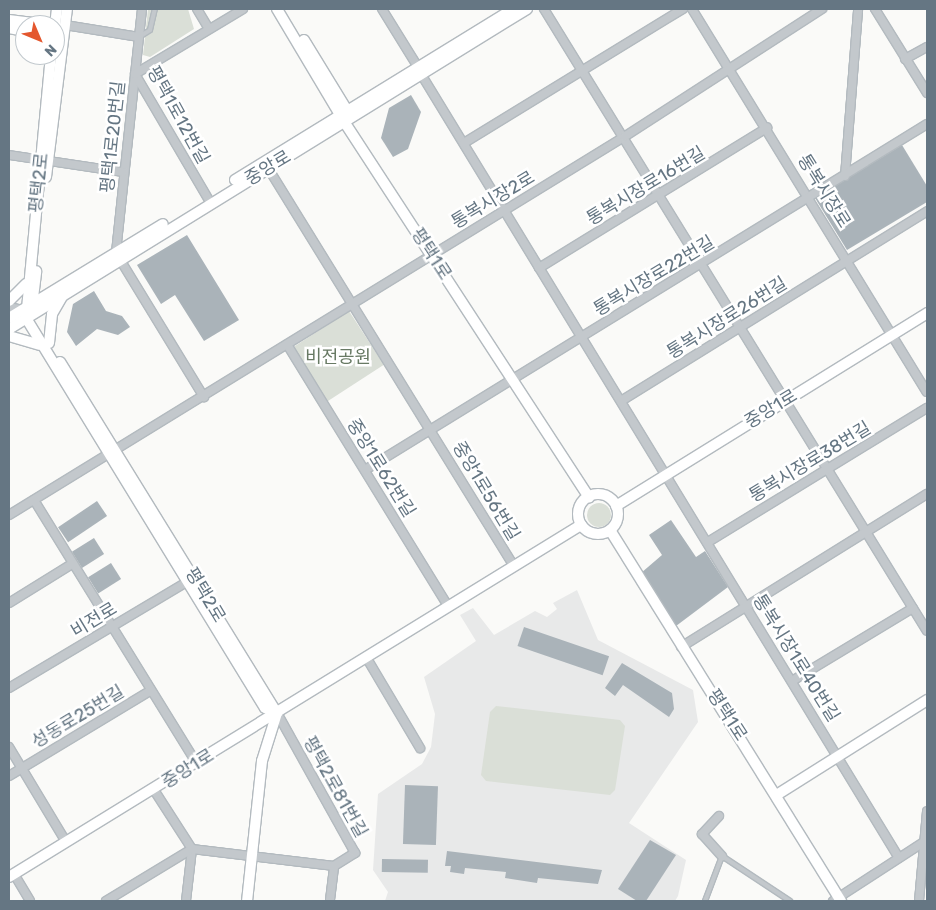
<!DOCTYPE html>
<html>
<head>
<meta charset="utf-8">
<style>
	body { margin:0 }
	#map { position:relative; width:936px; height:910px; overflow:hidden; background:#fafaf8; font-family:Rubik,"Noto Sans KR",sans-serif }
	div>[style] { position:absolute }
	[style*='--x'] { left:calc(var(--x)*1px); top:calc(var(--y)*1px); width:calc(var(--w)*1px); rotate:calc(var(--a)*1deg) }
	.built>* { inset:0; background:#e8e9e9 }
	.green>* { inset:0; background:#dadfd7; transform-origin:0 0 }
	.round { border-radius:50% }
	.building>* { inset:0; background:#aab3b9; transform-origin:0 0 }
	.roads { filter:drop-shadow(1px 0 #b3babf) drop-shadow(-1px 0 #b3babf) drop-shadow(0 1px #b3babf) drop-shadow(0 -1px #b3babf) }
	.lane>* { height:4px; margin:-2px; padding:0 2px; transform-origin:2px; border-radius:2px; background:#c3c8cc }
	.street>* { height:8px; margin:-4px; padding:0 4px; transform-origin:4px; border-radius:4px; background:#c3c8cc }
	.secondary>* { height:10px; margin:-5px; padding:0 5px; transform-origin:5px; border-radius:5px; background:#fff }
	.secondary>.ring { margin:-5px; padding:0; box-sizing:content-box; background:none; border:10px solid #fff; border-radius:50% }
	span { translate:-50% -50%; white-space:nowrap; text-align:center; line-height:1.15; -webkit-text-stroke:5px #fff; paint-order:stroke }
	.street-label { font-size:18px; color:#657683 }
	.park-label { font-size:18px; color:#687a64 }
	.frame { position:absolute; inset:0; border:10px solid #657683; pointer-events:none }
	.north { position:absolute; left:15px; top:15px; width:50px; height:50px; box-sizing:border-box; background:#fff; border:1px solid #c1c8cd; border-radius:50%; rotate:135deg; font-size:14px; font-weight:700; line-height:20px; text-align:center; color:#657683 }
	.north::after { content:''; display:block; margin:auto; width:18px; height:22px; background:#e4572e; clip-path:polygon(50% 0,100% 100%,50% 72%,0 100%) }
</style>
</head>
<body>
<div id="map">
	<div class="built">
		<i style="clip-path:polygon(577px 590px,598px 640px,693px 690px,698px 722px,629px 823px,686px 860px,678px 896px,675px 901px,385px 901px,388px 892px,373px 870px,378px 794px,422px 764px,431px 747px,435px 714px,424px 677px,476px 641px,460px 615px,473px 608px,494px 635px,535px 611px,547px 617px,557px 609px,553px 603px)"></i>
	</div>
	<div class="green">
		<i style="clip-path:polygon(148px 9px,188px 9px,194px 29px,150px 57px,143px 55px)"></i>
		<i style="left:349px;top:311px;width:64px;height:68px;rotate:57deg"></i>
		<i class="round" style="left:587px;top:503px;width:24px;height:24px"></i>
		<i style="clip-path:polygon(496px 706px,620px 720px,625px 726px,615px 790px,610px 795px,486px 781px,481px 775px,490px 712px)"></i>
	</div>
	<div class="building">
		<i style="clip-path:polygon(411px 95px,421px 112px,408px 149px,393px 157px,381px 138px,389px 108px)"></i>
		<i style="clip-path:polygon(902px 145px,927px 186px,927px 202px,847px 250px,815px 198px)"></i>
		<i style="clip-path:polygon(187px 235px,239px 320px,204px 341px,175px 295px,161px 304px,137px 265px)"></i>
		<i style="clip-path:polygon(94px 291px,106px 311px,122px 316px,130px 327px,118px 335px,97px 329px,76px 346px,67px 332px,73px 304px)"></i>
		<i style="left:97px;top:501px;width:18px;height:47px;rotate:56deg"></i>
		<i style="clip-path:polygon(671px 520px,696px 557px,705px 551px,728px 587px,676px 626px,641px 573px,662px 555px,649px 535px)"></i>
		<i style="left:94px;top:538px;width:19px;height:26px;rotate:58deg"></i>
		<i style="left:111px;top:563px;width:19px;height:27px;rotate:58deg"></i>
		<i style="left:524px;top:627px;width:90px;height:20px;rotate:19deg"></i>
		<i style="clip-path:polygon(622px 663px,672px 693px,674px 709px,669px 717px,623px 685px,615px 696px,605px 688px)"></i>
		<i style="left:405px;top:785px;width:33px;height:59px;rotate:2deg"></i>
		<i style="clip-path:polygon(650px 840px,676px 855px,646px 901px,637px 901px,618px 889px)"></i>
		<i style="clip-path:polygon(447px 851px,602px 870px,598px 884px,538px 878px,537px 883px,505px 878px,506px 872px,465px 868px,464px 874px,450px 872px,451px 866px,445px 866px)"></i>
		<i style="left:382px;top:859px;width:46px;height:13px;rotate:1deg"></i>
	</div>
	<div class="roads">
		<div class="lane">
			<i style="--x:139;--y:37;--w:13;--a:-32"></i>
			<i style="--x:150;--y:30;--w:22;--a:-77"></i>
			<i style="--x:705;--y:901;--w:48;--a:-69.3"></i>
			<i style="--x:722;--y:856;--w:82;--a:33.5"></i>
		</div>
		<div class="street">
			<i style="--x:142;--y:9;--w:245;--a:96.1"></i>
			<i style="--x:116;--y:253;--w:169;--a:58.6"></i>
			<i style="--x:197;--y:9;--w:23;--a:59"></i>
			<i style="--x:382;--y:9;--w:68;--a:58.2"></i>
			<i style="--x:544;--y:9;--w:730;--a:58.38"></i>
			<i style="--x:692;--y:9;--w:449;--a:58.5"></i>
			<i style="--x:875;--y:9;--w:99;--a:58.2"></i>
			<i style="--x:65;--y:25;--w:75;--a:9.2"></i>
			<i style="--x:905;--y:59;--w:25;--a:-29"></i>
			<i style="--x:135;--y:74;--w:148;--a:59.6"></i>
			<i style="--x:135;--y:74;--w:126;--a:-31"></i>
			<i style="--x:421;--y:74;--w:918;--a:58.63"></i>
			<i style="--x:464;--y:143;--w:257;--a:-31.5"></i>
			<i style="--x:9;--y:155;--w:115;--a:8.5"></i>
			<i style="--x:268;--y:168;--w:468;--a:58.3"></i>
			<i style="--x:845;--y:176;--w:168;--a:-85.5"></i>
			<i style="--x:539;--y:268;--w:268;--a:-31.6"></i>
			<i style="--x:9;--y:307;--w:14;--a:12"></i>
			<i style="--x:288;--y:346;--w:305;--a:58.4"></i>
			<i style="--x:621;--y:401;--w:360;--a:-31.8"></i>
			<i style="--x:365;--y:470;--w:660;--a:-31.62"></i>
			<i style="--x:34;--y:500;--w:310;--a:58.3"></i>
			<i style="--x:9;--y:515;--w:722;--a:-31.58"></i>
			<i style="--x:624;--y:137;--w:236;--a:-32.9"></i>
			<i style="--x:708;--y:542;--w:257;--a:-31.5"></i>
			<i style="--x:9;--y:603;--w:74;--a:-31.8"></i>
			<i style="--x:681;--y:647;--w:290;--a:-31.9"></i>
			<i style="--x:366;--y:657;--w:106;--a:59.3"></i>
			<i style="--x:792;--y:681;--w:141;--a:-31.1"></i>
			<i style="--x:9;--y:688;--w:213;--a:-30.8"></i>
			<i style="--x:9;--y:747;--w:111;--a:59"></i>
			<i style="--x:9;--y:776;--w:165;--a:-31.1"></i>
			<i style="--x:154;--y:790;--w:70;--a:57.2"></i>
			<i style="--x:192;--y:849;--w:52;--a:96.6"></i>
			<i style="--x:719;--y:816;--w:25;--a:133"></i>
			<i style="--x:702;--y:834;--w:30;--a:48"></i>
			<i style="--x:14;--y:874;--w:31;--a:59"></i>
			<i style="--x:330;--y:900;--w:34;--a:-83"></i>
			<i style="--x:106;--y:901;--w:100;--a:-31.2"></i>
			<i style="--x:192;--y:849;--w:143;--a:6.8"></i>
			<i style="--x:334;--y:866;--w:25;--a:-32"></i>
			<i style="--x:355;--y:853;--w:160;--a:-119.1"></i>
			<i style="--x:833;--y:901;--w:108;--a:-33"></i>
			<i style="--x:919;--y:901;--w:90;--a:-84.9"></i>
		</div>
		<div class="secondary">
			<i style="--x:277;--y:9;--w:133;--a:59.2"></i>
			<i style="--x:345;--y:123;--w:447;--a:56.9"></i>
			<i style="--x:9;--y:20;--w:40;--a:7.1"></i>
			<i style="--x:55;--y:25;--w:16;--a:-83"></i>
			<i style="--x:9;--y:28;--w:16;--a:11"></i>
			<i style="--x:304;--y:40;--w:88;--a:58.5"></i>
			<i style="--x:51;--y:55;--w:264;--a:95.4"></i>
			<i style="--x:26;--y:318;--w:457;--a:58.5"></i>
			<i style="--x:265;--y:708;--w:13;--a:23"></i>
			<i style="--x:46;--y:177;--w:169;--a:-82.9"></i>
			<i style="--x:235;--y:180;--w:326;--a:-31.6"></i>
			<i style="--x:9;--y:301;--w:24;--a:-45"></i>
			<i style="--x:32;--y:306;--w:35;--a:-83"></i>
			<i style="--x:9;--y:318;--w:180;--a:-31.4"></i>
			<i style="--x:9;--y:329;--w:609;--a:-31.71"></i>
			<i style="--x:9;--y:336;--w:32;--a:16"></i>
			<i style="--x:49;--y:343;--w:29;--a:-84"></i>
			<i style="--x:52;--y:314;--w:20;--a:-60"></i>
			<i style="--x:60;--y:362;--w:413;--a:58.3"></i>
			<i style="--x:277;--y:713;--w:50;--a:107.4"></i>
			<i style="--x:262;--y:761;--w:141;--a:96.1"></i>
			<i class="ring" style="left:578px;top:494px;width:30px;height:30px"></i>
			<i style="--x:616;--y:506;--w:366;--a:-31.8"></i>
			<i style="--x:610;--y:530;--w:437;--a:58.1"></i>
			<i style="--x:778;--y:794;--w:176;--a:-32.2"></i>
			<i style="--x:9;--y:877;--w:672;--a:-31.61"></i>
		</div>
	</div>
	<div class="street-label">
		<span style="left:178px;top:115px;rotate:61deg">평택1로12번길</span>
		<span style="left:113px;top:137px;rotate:-84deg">평택1로20번길</span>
		<span style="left:268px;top:168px;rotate:-31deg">중앙로</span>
		<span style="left:39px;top:183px;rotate:-84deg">평택2로</span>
		<span style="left:646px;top:186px;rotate:-31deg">통복시장로16번길</span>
		<span style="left:824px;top:191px;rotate:58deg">통복시장로</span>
		<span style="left:493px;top:200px;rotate:-31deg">통복시장2로</span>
		<span style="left:431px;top:254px;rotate:57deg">평택1로</span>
		<span style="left:654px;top:276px;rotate:-31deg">통복시장로22번길</span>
		<span style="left:727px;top:318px;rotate:-32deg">통복시장로26번길</span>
		<span style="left:771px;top:409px;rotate:-31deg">중앙1로</span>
		<span style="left:810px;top:462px;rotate:-31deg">통복시장로38번길</span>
		<span style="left:381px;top:468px;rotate:58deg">중앙1로62번길</span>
		<span style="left:486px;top:491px;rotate:59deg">중앙1로56번길</span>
		<span style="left:205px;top:595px;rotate:59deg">평택2로</span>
		<span style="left:94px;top:620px;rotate:-31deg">비전로</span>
		<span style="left:796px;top:658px;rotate:58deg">통복시장1로40번길</span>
		<span style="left:727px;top:715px;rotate:57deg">평택1로</span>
		<span style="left:78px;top:717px;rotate:-31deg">성동로25번길</span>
		<span style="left:188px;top:769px;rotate:-32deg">중앙1로</span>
		<span style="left:335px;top:787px;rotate:61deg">평택2로81번길</span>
	</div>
	<div class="park-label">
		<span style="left:338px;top:357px">비전공원</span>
	</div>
	<div class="frame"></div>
	<div class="north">N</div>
</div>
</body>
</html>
